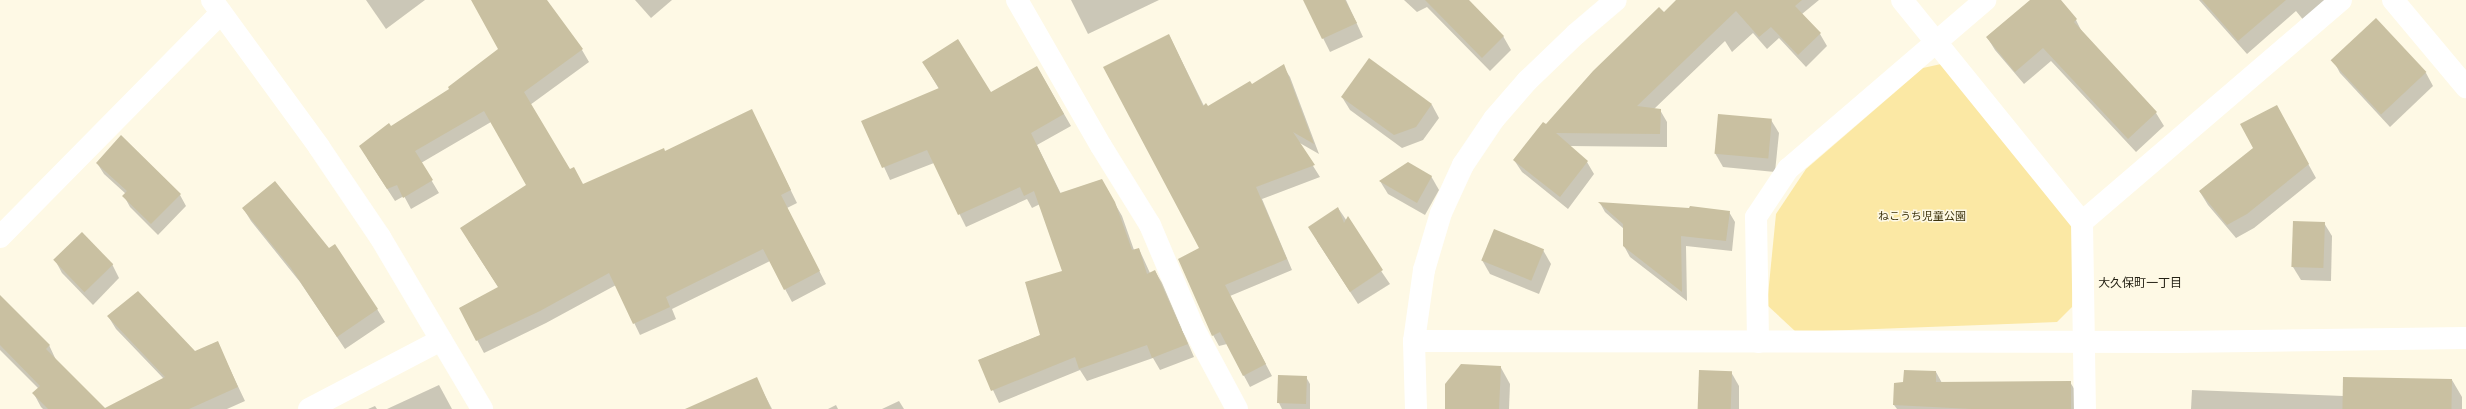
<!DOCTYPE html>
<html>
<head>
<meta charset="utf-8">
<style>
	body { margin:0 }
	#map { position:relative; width:2466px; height:409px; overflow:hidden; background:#fef9e5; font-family:"Archivo Narrow","Noto Sans JP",sans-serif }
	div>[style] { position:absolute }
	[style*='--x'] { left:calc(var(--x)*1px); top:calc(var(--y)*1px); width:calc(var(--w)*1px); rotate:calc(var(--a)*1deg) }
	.green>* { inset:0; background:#fbe8a4 }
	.shadow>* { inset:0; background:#0003 }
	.building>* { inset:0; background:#c9c0a1; transform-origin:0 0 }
	.minor>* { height:22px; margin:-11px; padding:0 11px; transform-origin:11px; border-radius:11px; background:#fff }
	.tertiary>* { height:22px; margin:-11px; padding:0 11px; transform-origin:11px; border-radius:11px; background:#fff }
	span { translate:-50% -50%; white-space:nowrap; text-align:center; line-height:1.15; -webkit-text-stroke:3px #fef9e5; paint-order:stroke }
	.park-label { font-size:11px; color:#3d330c }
	.neighbourhood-label { font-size:12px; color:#242114 }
</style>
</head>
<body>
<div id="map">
	<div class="green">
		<i style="clip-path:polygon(1941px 64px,2070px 221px,2076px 237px,2072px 307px,2057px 322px,1796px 332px,1767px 305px,1776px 214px,1806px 169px,1923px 68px)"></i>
	</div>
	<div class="shadow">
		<i style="clip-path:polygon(366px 0,425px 0,386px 29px)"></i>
		<i style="clip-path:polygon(472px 0,516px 0,582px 50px,589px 62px,530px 105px,569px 170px,583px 185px,665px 152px,752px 111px,797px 203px,787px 208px,826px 284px,792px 302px,770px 261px,672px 309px,676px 319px,640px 335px,616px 285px,546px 323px,484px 353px,460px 308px,499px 288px,468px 240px,528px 185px,491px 122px,421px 163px,439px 193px,411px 209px,404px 196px,395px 201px,367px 158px,391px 127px,450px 90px,499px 49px)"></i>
		<i style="clip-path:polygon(635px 0,672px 0,651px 18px)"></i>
		<i style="clip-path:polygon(1071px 0,1159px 0,1088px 34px)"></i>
		<i style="clip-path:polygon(1304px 0,1346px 0,1363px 37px,1330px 52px)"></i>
		<i style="clip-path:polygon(1404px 0,1467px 0,1503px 36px,1511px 50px,1490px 71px,1427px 7px,1417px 12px)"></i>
		<i style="clip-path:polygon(1678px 0,1819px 0,1802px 14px,1820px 34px,1827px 46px,1806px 67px,1779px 38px,1767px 49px,1753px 33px,1732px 52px,1725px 41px,1654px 109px,1660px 110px,1667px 122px,1667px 147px,1568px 146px,1587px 162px,1594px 174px,1568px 209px,1522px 172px,1514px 160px,1546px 126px)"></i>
		<i style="clip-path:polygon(2031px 0,2059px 0,2076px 20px,2083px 34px,2156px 113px,2164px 126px,2136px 152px,2051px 61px,2024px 84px,1995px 50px,1987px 37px)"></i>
		<i style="clip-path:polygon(2199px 0,2333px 0,2305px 22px,2296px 11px,2247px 54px)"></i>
		<i style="clip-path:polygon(1169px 35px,1204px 106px,1208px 107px,1252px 86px,1283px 66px,1290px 77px,1319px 154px,1298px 142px,1320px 177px,1262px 199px,1292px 270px,1230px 296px,1272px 376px,1250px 387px,1227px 344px,1219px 346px,1213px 335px)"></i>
		<i style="clip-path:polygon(2333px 60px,2426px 73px,2433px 86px,2390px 127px,2340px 73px)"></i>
		<i style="clip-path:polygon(1037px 67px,1071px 126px,1037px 145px,1061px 194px,1102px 181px,1122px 216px,1134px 250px,1139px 249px,1150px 273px,1155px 271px,1162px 283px,1194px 357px,1160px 370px,1153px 358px,1087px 381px,1080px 370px,999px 403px,979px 360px,1041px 335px,1063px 272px,1040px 204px,1032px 208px,1027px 199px,966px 227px,934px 163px,890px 180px,863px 121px,939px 89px,930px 74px,991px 93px)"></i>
		<i style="clip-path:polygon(1342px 97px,1432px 105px,1439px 118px,1423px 140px,1402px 148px,1350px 110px)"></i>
		<i style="clip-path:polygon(1771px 120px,1779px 133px,1775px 172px,1723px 167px,1715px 153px)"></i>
		<i style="clip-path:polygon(2284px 120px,2316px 178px,2254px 228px,2236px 238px,2208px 205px,2200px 192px,2254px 148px)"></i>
		<i style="clip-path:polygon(97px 163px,180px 195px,186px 206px,158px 235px,130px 207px,124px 196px,126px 194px,104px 174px)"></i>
		<i style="clip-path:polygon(1431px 176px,1439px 190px,1425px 215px,1388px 194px,1380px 181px)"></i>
		<i style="clip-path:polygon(1600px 203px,1729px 212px,1735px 222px,1732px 251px,1686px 246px,1687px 301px,1630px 257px,1624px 246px,1624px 229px,1605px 212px)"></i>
		<i style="clip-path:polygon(243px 208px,377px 309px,385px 322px,345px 349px,300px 282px,251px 221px)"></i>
		<i style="clip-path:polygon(1338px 208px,1390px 284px,1358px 304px,1317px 241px)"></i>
		<i style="clip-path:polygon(2324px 223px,2332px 236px,2331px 281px,2301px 280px,2293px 267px)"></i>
		<i style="clip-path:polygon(1543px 250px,1551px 264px,1539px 294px,1490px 274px,1482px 260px)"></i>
		<i style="clip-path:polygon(55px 260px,112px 264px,119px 278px,93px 305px,62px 273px)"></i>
		<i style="clip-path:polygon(0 297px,49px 345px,56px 360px,102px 409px,43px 409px,41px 407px,34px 394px,39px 389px,0 350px)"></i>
		<i style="clip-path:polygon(108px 316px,195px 352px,217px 342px,245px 401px,227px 409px,132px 409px,164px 379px,116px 329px)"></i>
		<i style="clip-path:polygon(1500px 366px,1510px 384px,1509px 409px,1446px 409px)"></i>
		<i style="clip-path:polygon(1731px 372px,1739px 386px,1739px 409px,1699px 409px)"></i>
		<i style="clip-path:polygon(1936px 372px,1942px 383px,2070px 382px,2081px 400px,2081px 409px,1897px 409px,1894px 405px,1904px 383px)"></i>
		<i style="clip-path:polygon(1279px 376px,1306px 377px,1310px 384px,1310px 409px,1282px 409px,1279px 403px)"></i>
		<i style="clip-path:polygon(756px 378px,772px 409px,726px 409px)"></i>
		<i style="clip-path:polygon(2452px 380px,2462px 397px,2462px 409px,2191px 409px,2192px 390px,2344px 396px)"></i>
		<i style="clip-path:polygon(439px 385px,452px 409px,387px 409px)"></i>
		<i style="clip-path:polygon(899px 401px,904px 409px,882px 409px)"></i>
		<i style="clip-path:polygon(836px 405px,838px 409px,828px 409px)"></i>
		<i style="clip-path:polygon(375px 406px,377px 409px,368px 409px)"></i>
	</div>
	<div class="building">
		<i style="clip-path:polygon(471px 0,547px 0,583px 49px,524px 92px,570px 169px,574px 167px,583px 184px,664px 148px,665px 151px,752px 109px,791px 190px,781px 195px,820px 271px,784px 290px,763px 249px,666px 297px,670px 307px,633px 324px,609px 273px,540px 311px,476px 341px,459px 308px,498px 287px,460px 228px,526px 185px,484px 111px,415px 151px,433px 180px,403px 198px,397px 185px,387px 189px,359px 146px,389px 123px,391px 126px,449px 89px,448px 87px,498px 49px)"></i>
		<i style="clip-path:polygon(1303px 0,1345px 0,1357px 23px,1322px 39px)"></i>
		<i style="clip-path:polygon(1425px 0,1469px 0,1504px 36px,1482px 58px)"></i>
		<i style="clip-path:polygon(1676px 0,1802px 0,1795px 6px,1821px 33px,1798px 55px,1771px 27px,1759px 37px,1736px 11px,1637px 106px,1661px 109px,1660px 134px,1556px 133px,1588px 161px,1560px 197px,1513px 160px,1543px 122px,1546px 124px,1593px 71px,1659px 7px,1664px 12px)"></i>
		<i style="clip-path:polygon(2030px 0,2061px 0,2077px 19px,2074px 22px,2157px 112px,2128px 139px,2043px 48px,2015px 72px,1986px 37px)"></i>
		<i style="clip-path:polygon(2202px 0,2286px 0,2238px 41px)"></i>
		<i style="left:2376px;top:18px;width:74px;height:62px;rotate:47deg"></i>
		<i style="clip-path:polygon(1169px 34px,1203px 106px,1206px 103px,1208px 106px,1250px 81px,1252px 84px,1284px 64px,1314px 144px,1293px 132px,1315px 165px,1256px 187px,1287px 259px,1225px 285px,1266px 364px,1243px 376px,1220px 332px,1212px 336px,1178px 259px,1199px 248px,1103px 67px)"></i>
		<i style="clip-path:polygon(958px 39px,991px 92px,1037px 66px,1064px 114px,1031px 133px,1060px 193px,1102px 179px,1115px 202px,1132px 250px,1139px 248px,1147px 274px,1155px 270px,1188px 344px,1152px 358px,1147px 345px,1079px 369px,1075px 357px,991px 391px,978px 360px,1040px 335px,1025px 282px,1062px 271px,1034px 191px,1024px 196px,1020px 187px,958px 215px,927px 150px,882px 168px,861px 121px,939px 88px,922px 62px)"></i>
		<i style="clip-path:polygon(1369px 58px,1432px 104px,1416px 127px,1394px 135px,1341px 97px)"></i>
		<i style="clip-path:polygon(2277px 105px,2309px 164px,2247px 214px,2227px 225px,2199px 191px,2253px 148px,2240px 124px)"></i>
		<i style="left:1718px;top:114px;width:54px;height:40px;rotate:5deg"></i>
		<i style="clip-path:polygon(121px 135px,181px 194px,151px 224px,122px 196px,127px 191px,96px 163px)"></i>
		<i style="clip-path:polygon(1408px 162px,1432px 176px,1417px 203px,1379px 181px)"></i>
		<i style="clip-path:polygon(275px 181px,329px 248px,335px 244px,378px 309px,337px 337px,291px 268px,242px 208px)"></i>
		<i style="clip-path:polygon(1598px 202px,1689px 208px,1690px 206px,1730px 211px,1726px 241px,1681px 236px,1682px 292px,1623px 246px,1623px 224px)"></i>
		<i style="clip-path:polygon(1338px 207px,1344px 223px,1348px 216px,1383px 270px,1350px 292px,1308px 227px)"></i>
		<i style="left:2293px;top:221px;width:32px;height:46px;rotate:2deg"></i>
		<i style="left:1494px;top:229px;width:54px;height:34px;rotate:22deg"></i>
		<i style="left:82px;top:232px;width:45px;height:40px;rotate:46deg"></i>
		<i style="clip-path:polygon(138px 291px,195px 351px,218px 341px,238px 387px,189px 409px,48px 409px,32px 393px,40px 386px,0 345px,0 295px,50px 345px,46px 349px,105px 408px,165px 377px,107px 316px)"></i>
		<i style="clip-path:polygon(1461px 364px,1501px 366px,1499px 409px,1445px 409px,1445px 384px)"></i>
		<i style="left:1699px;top:370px;width:33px;height:39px;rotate:2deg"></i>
		<i style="clip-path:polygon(1904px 370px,1936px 371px,1936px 382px,2071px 381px,2071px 409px,1972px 409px,1893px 405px,1894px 383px,1903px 382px)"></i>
		<i style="left:1278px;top:375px;width:29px;height:28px;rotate:2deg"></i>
		<i style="clip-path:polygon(757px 377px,771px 409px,685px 409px)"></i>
		<i style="left:2343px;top:377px;width:109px;height:32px;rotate:1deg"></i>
	</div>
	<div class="minor">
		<i style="--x:212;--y:0;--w:182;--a:53.9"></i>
		<i style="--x:319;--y:147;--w:109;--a:55.9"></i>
		<i style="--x:380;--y:237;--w:200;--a:59.3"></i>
		<i style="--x:1017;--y:0;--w:168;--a:60.1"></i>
		<i style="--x:1101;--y:146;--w:93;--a:58.2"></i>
		<i style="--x:1150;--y:225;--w:111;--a:67.1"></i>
		<i style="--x:1193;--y:327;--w:93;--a:61.8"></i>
		<i style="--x:1902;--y:0;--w:286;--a:51"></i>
		<i style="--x:2082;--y:222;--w:187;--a:89.1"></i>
		<i style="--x:2393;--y:0;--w:114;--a:50"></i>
		<i style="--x:2082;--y:222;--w:341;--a:-40.6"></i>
		<i style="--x:0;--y:237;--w:315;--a:-45.4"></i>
		<i style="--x:1414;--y:341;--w:763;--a:0.08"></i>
		<i style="--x:2177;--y:342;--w:289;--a:-0.8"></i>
		<i style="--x:1758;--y:342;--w:125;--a:-90.9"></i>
		<i style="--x:1756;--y:217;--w:58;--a:-56.3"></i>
		<i style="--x:1788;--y:169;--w:260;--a:-40.6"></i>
		<i style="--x:309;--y:409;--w:149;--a:-27.6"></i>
	</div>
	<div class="tertiary">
		<i style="--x:1416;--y:409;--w:68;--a:-91.7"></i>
		<i style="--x:1414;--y:341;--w:72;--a:-82"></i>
		<i style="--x:1424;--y:270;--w:59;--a:-73.4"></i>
		<i style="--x:1441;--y:213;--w:53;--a:-65.4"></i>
		<i style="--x:1463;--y:165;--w:55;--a:-56"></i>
		<i style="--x:1494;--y:119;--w:50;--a:-49"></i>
		<i style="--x:1527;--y:81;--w:68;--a:-43.8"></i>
		<i style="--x:1576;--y:34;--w:52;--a:-40.4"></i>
	</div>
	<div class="park-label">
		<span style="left:1922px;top:216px">ねこうち児童公園</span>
	</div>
	<div class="neighbourhood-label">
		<span style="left:2140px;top:284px">大久保町一丁目</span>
	</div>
</div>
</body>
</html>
